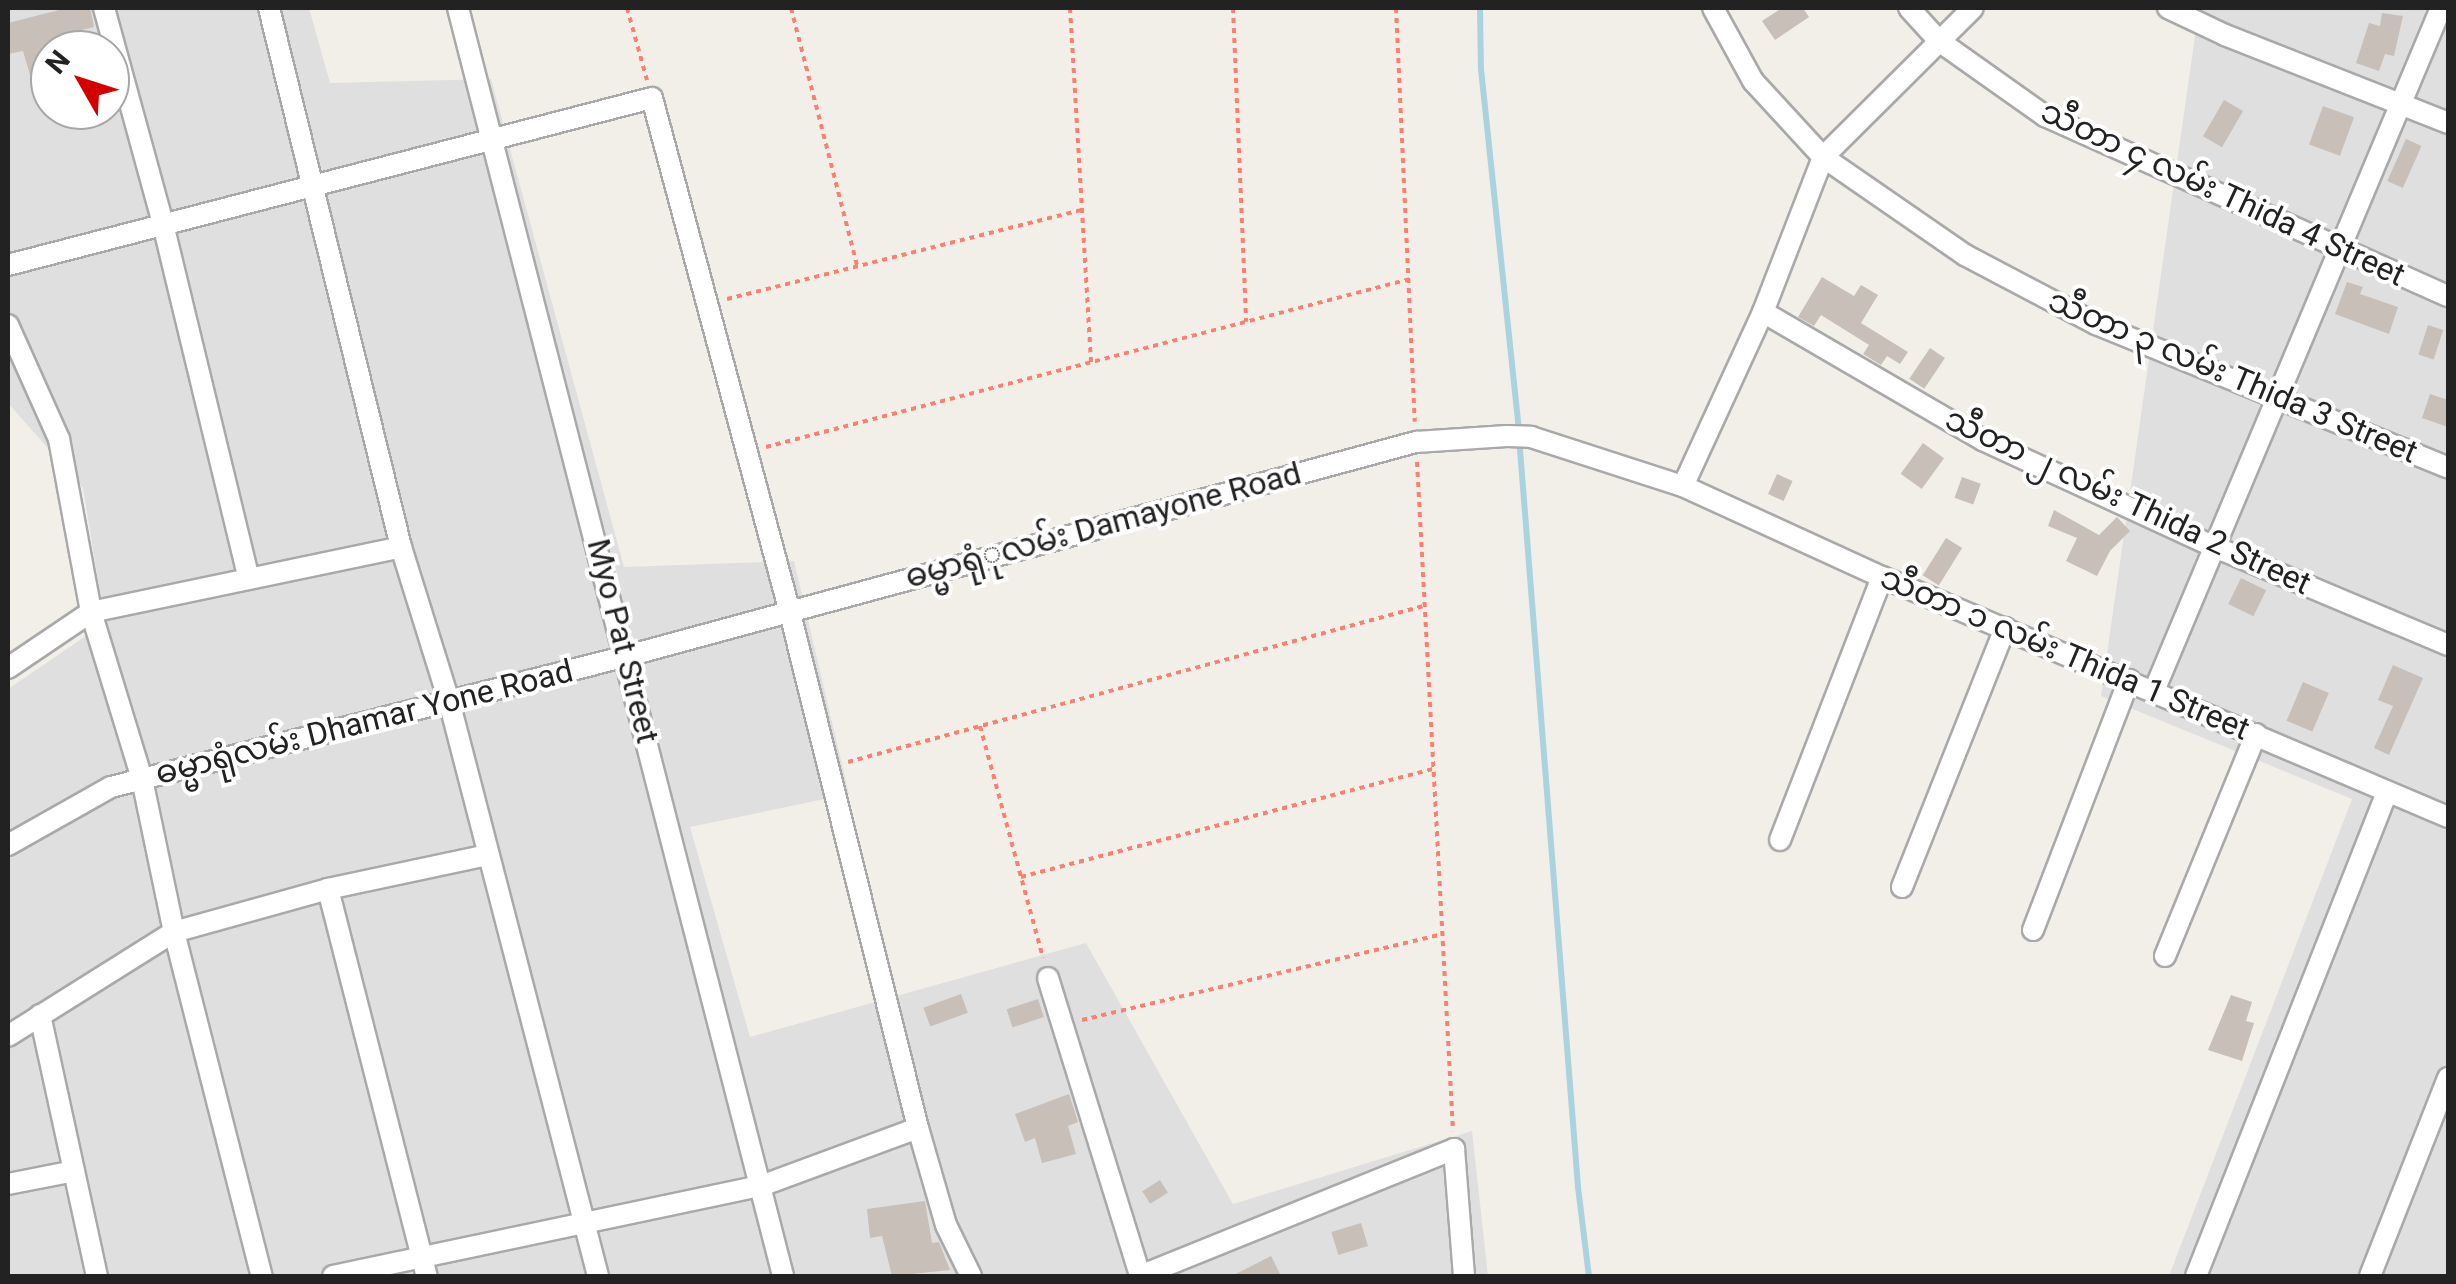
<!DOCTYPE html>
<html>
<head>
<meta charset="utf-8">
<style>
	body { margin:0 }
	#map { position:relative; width:2456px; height:1284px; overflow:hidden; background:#f2efe9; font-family:Roboto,"Noto Sans Myanmar",sans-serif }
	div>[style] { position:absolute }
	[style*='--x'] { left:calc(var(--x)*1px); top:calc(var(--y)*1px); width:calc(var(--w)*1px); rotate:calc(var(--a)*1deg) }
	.residential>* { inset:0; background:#e0dfdf }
	.stream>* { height:6px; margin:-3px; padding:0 3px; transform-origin:3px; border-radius:3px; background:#aad3df }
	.building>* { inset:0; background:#c7bfb8; transform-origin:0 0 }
	.path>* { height:4px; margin-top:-2px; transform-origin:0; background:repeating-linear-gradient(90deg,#fa8072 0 5px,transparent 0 10px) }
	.roads { filter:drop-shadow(2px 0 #a9a9a9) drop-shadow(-2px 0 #a9a9a9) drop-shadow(0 2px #a9a9a9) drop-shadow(0 -2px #a9a9a9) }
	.minor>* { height:20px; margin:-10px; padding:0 10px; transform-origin:10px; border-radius:10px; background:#fff }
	span { translate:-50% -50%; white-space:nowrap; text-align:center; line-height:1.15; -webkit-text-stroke:8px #fff; paint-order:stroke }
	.street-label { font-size:32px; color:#222 }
	.frame { position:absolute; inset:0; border:10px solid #222; pointer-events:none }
	.north { position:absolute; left:30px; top:30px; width:100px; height:100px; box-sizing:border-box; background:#fff; border:2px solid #a7a7a7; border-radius:50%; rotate:309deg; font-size:28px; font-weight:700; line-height:40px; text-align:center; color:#222 }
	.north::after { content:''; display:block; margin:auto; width:35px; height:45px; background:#d40000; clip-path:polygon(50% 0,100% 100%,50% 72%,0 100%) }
</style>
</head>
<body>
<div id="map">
	<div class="residential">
		<i style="clip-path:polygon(evenodd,8px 8px,309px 8px,330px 83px,491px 79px,624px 567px,794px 561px,849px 794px,690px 827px,750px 1037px,1086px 943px,1233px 1204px,1472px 1131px,1488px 1276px,8px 1276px,8px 689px,105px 623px,83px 488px,8px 403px,8px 8px,50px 50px,110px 50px,110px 110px,50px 110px,50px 50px)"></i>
		<i style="clip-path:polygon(2199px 8px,2448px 8px,2448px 1276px,2169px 1276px,2352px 799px,2101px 696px)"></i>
	</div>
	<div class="stream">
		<i style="--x:1480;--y:8;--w:61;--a:89.1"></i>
		<i style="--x:1481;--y:69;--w:357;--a:84"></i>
		<i style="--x:1518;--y:424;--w:765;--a:85.5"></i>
		<i style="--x:1578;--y:1187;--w:90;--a:83"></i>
	</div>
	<div class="building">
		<i style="clip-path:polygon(67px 8px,90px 8px,94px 27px,61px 35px,65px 50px,50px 50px,50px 68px,30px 75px,23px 51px,8px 54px,8px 23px)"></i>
		<i style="clip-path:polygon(1782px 8px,1803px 8px,1809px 17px,1775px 40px,1762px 21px)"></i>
		<i style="clip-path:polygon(2382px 13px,2403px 16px,2394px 56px,2385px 54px,2379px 71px,2356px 63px,2369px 23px,2380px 26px)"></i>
		<i style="left:2224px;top:100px;width:22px;height:42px;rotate:30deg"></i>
		<i style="left:2323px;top:106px;width:33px;height:41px;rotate:20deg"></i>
		<i style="left:2406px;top:139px;width:17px;height:46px;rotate:24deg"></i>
		<i style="clip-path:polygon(1822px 277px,1854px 296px,1861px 285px,1878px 295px,1861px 323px,1908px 352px,1900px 364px,1887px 356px,1881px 365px,1863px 354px,1869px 345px,1821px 315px,1814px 326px,1798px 317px)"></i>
		<i style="clip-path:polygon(2347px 282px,2363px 287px,2360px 294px,2398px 307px,2389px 334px,2335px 314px)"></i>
		<i style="left:2428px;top:325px;width:16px;height:31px;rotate:18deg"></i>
		<i style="left:1930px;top:348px;width:18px;height:37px;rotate:34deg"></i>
		<i style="clip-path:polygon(2430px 394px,2448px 400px,2448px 427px,2422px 418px)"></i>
		<i style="left:1923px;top:443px;width:26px;height:38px;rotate:36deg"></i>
		<i style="left:1777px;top:474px;width:17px;height:22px;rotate:24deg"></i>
		<i style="left:1962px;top:477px;width:20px;height:22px;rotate:20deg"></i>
		<i style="clip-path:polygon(2054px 510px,2099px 535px,2117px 517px,2130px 531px,2110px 551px,2097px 576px,2066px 561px,2077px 538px,2048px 526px)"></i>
		<i style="left:1946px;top:538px;width:19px;height:44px;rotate:32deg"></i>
		<i style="left:2241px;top:578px;width:28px;height:29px;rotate:26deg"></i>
		<i style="clip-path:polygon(2393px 665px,2423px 678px,2389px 755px,2374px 748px,2393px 706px,2378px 700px)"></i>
		<i style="left:2303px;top:682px;width:28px;height:42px;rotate:23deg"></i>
		<i style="left:961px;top:994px;width:20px;height:40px;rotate:70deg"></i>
		<i style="clip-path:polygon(2231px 995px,2252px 1002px,2246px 1021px,2254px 1023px,2242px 1061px,2208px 1050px)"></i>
		<i style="left:1038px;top:999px;width:19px;height:33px;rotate:72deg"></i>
		<i style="clip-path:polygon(1069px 1094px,1078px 1122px,1068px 1126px,1076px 1154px,1042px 1163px,1035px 1138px,1025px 1142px,1015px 1114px)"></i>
		<i style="left:1160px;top:1180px;width:15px;height:21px;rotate:58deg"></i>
		<i style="clip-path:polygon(925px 1201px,932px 1243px,939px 1242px,950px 1270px,892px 1276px,882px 1236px,870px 1238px,867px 1209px)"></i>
		<i style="left:1361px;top:1223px;width:24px;height:31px;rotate:73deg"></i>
		<i style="clip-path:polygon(1271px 1256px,1281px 1276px,1232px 1276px)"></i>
	</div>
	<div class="path">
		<i style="--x:627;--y:8;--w:75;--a:74.5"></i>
		<i style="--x:791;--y:8;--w:265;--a:75.6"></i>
		<i style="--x:1070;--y:8;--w:355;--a:86.6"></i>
		<i style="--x:1233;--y:8;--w:314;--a:87.6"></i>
		<i style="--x:1396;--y:8;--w:414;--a:87.4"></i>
		<i style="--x:727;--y:299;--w:366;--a:-14.1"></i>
		<i style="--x:766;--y:447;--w:666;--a:-14.62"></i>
		<i style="--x:1417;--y:462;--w:670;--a:86.92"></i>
		<i style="--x:980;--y:726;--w:240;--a:74.8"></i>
		<i style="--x:848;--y:762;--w:600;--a:-15.17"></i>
		<i style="--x:1021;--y:877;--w:429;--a:-14.7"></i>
		<i style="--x:1082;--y:1020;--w:370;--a:-13.4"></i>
	</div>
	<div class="roads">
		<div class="minor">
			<i style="--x:104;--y:8;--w:224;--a:74.7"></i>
			<i style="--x:163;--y:224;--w:362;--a:76.4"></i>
			<i style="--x:269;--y:8;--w:555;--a:76.24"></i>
			<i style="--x:401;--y:547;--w:161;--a:72.7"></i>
			<i style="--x:449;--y:701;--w:594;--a:75.47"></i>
			<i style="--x:458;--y:8;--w:1309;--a:75.62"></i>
			<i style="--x:1713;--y:8;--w:83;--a:61.3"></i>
			<i style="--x:1753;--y:81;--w:103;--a:47.4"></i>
			<i style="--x:1823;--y:157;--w:173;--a:34.6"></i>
			<i style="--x:1965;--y:255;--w:148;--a:27.8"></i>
			<i style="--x:2096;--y:324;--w:380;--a:22.2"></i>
			<i style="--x:1909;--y:8;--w:45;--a:47.7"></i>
			<i style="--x:1939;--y:41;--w:130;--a:35.3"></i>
			<i style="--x:2045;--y:116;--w:441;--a:24.1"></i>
			<i style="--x:2168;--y:8;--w:63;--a:25.3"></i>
			<i style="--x:2225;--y:35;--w:240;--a:21.5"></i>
			<i style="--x:8;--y:265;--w:665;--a:-14.54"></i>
			<i style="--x:652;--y:98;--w:529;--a:74.99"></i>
			<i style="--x:789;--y:609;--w:535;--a:76.04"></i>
			<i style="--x:918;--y:1128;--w:101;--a:73.9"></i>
			<i style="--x:946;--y:1225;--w:57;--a:63.9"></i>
			<i style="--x:1763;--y:312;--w:255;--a:30.2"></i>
			<i style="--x:1983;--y:440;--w:255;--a:24.8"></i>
			<i style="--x:2215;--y:547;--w:253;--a:22.8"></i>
			<i style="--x:8;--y:325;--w:125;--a:65.9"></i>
			<i style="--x:59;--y:439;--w:176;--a:79.5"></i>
			<i style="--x:91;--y:612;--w:175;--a:73"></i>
			<i style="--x:142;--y:779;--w:156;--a:78.2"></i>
			<i style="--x:174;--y:932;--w:355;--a:75.7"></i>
			<i style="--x:1683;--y:486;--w:192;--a:-65.3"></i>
			<i style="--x:1763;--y:312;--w:166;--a:-68.8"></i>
			<i style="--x:1823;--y:157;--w:211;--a:-44.8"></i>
			<i style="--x:8;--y:668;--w:100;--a:-34"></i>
			<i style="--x:91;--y:612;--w:317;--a:-11.8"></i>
			<i style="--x:2154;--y:691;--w:741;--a:-67.21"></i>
			<i style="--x:1780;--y:840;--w:282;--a:-68.8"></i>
			<i style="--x:8;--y:845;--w:118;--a:-29.4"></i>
			<i style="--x:111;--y:787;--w:532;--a:-14.25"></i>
			<i style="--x:627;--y:656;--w:818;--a:-15.18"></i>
			<i style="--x:1416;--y:442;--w:91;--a:-3.8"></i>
			<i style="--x:1507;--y:436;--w:24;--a:2"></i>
			<i style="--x:1531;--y:437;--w:160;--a:17.9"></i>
			<i style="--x:1683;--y:486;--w:219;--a:24.6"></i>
			<i style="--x:1882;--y:577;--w:615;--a:22.98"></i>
			<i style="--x:1902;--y:887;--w:279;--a:-68.3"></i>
			<i style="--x:328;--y:889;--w:399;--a:75.7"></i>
			<i style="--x:2033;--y:930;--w:268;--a:-69"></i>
			<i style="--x:2165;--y:956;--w:240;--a:-67.7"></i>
			<i style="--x:1048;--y:978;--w:312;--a:72.8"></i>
			<i style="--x:1140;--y:1276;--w:339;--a:-22"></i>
			<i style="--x:1454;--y:1149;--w:127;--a:85.5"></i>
			<i style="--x:40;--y:1015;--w:267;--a:77.7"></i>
			<i style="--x:8;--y:1036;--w:196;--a:-32.1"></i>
			<i style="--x:174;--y:932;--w:160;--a:-15.6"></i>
			<i style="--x:328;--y:889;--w:164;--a:-12"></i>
			<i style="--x:8;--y:1184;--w:67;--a:-11.1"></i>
			<i style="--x:333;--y:1276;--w:437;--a:-11.9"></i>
			<i style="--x:761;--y:1186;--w:167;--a:-20.3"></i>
			<i style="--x:2196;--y:1276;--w:520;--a:-68.46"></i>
			<i style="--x:2370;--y:1276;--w:213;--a:-68.5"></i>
		</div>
	</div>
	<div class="street-label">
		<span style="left:2223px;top:193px;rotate:25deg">သီတာ ၄ လမ်း Thida 4 Street</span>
		<span style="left:2233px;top:376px;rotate:23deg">သီတာ ၃ လမ်း Thida 3 Street</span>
		<span style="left:2128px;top:501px;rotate:25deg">သီတာ ၂ လမ်း Thida 2 Street</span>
		<span style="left:1103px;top:525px;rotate:-15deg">ဓမ္မာရုံုလမ်း Damayone Road</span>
		<span style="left:623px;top:641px;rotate:76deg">Myo Pat Street</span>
		<span style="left:2065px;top:653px;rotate:23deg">သီတာ ၁ လမ်း Thida 1 Street</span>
		<span style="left:364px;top:722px;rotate:-14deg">ဓမ္မာရုံလမ်း Dhamar Yone Road</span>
	</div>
	<div class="frame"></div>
	<div class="north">N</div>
</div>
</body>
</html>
